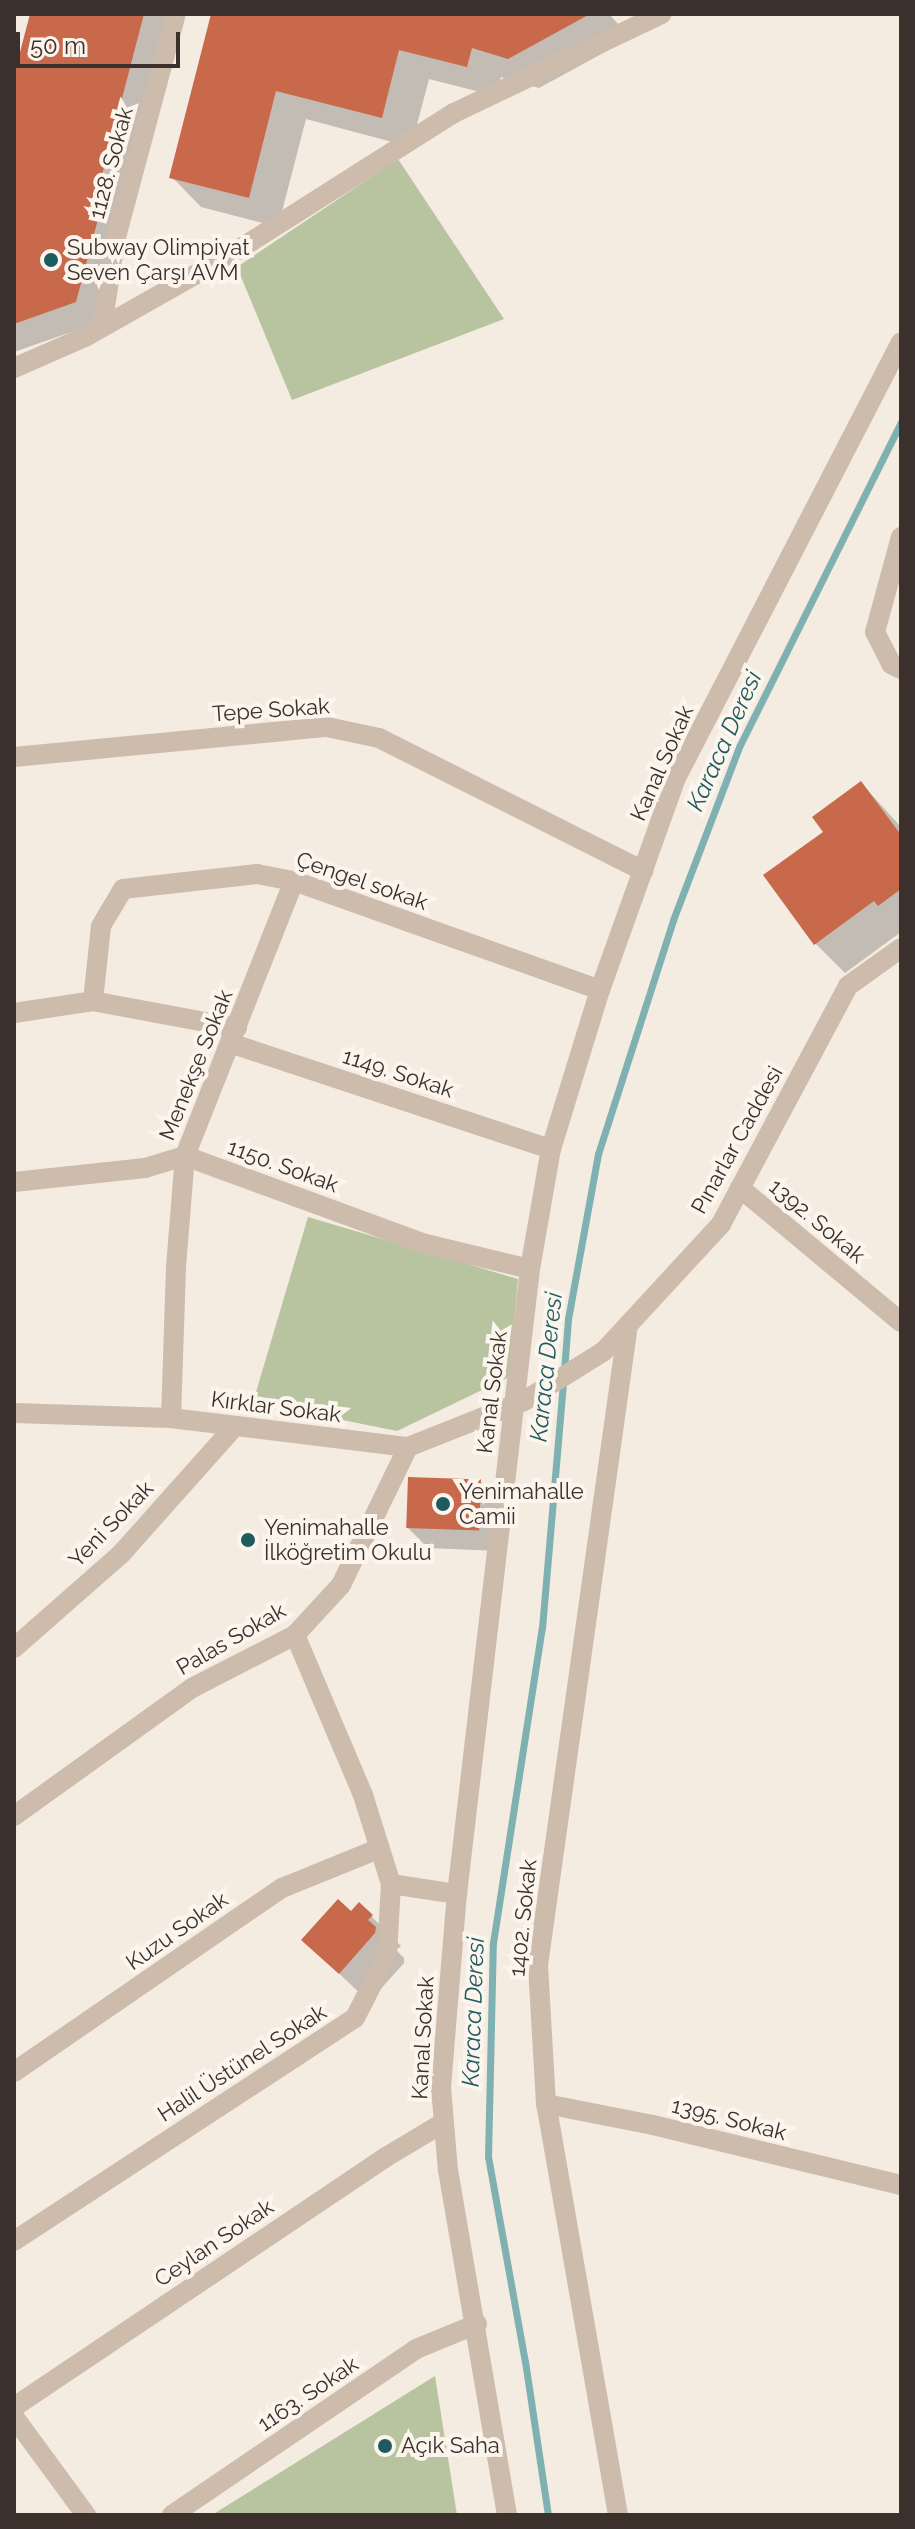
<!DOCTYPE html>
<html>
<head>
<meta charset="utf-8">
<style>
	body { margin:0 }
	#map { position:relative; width:915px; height:2529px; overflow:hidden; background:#f4ebe1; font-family:Raleway,sans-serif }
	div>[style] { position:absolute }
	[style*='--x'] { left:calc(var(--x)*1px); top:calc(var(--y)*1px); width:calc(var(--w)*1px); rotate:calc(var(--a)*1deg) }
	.green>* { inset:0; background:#b8c4a0 }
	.shadow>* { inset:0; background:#0003 }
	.stream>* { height:7px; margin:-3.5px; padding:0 3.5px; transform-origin:3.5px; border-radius:3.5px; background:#7fb0b2 }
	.building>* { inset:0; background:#c8694b; transform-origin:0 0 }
	.minor>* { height:20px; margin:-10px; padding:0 10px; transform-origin:10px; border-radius:10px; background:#cdbbac }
	.dots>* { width:22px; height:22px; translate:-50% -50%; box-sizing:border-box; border:4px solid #fbf5ee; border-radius:50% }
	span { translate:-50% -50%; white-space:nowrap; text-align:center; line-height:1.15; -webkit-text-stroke:8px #fbf5ee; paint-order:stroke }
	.street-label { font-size:22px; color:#3b302b }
	.poi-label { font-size:22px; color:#3b302b }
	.left { translate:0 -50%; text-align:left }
	.water-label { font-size:24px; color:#1f5a5e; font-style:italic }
	.frame { position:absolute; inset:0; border:16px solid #3b302b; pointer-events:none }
	.scale { position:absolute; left:16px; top:32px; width:164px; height:36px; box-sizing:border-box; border:4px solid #3b302b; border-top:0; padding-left:10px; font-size:24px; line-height:28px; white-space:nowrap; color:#3b302b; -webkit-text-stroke:6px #fbf5ee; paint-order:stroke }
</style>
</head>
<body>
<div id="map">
	<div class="green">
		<i style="clip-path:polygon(398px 159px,504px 319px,292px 400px,237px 267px)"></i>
		<i style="clip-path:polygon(308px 1217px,518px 1279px,509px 1377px,397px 1431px,253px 1402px)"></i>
		<i style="clip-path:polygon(435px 2376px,457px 2515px,212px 2515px)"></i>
	</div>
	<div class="shadow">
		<i style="clip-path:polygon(32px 14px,172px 14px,97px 323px,14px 352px,14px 82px)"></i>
		<i style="clip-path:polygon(213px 14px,609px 14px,620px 26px,616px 46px,539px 88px,501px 77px,496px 96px,429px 79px,411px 147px,306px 119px,278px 227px,201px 207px,172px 177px)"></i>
		<i style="clip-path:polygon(861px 783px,901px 827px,901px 932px,845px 973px,815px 943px,826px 832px)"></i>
		<i style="clip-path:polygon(481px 1482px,502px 1503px,499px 1551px,428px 1548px,407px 1527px)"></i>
		<i style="clip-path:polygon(351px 1914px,371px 1916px,401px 1946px,396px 1950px,404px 1958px,404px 1963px,369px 2002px,304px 1940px)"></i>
	</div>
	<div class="stream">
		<i style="--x:564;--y:1371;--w:52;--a:-85.6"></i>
		<i style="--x:568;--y:1319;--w:168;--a:-79.7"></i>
		<i style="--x:598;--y:1154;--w:246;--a:-72.2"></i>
		<i style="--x:673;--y:920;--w:187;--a:-69.1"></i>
		<i style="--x:740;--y:745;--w:361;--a:-63.5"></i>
		<i style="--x:548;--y:2515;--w:155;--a:-98.5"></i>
		<i style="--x:525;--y:2362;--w:208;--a:-100.2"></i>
		<i style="--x:488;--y:2157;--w:214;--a:-88.7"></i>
		<i style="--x:493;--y:1943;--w:319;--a:-81.2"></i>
		<i style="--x:542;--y:1628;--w:246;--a:-85.1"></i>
	</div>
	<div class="building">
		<i style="clip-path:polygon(30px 14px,144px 14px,91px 217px,98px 219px,76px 302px,14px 324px,14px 75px)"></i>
		<i style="clip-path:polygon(211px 14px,590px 14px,508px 59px,472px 48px,467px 67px,399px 50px,382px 118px,276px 91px,249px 198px,169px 178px)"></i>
		<i style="clip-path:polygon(861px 781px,901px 835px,901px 889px,878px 906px,874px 901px,814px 945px,763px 875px,823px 832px,812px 817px)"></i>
		<i style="left:408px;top:1477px;width:73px;height:51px;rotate:2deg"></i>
		<i style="clip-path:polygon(338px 1899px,351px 1911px,359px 1902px,373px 1915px,368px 1920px,376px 1927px,375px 1933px,339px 1974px,301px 1940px)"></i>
	</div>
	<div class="minor">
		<i style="--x:102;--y:327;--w:87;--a:-81.4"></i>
		<i style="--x:115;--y:241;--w:235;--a:-75"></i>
		<i style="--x:14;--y:368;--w:77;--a:-23.6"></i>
		<i style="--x:85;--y:337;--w:167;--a:-29.5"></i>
		<i style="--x:230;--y:255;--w:265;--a:-32.4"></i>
		<i style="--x:454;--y:113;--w:230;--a:-25.5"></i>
		<i style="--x:901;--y:537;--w:98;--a:105.3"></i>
		<i style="--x:875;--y:632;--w:36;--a:63"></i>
		<i style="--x:891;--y:664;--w:11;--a:27"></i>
		<i style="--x:14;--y:757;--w:314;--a:-5.5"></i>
		<i style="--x:327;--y:727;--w:53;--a:11.9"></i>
		<i style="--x:379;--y:738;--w:296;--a:26.7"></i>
		<i style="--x:14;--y:1013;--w:80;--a:-8.6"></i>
		<i style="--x:237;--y:1028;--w:147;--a:-169.4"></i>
		<i style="--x:93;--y:1001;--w:75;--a:-83.9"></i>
		<i style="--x:101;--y:926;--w:43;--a:-59.3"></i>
		<i style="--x:123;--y:889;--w:135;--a:-6.4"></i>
		<i style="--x:257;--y:874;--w:38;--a:11"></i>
		<i style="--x:294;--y:881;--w:325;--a:19.6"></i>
		<i style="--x:230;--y:1043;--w:338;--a:18.3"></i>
		<i style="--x:14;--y:1182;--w:132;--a:-6.1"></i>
		<i style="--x:145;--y:1168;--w:42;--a:-16.7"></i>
		<i style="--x:185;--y:1156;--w:257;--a:20.1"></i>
		<i style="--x:426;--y:1244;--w:107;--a:13.5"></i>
		<i style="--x:740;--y:1188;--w:209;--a:39.8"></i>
		<i style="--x:14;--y:1413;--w:157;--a:1.8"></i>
		<i style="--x:171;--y:1418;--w:239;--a:7"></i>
		<i style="--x:408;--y:1447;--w:125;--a:-21.6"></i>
		<i style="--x:524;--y:1401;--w:94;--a:-32"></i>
		<i style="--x:604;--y:1351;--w:173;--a:-47.3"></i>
		<i style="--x:721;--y:1224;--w:270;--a:-61.9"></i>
		<i style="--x:848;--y:986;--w:65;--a:-35.6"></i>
		<i style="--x:171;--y:1418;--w:151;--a:-88.1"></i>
		<i style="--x:176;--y:1267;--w:111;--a:-85.4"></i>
		<i style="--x:185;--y:1156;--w:296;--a:-68.4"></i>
		<i style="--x:14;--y:1648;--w:142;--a:-41.3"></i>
		<i style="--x:121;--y:1554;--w:171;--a:-48.3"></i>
		<i style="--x:14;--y:1816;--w:219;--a:-35.7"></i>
		<i style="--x:192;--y:1688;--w:116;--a:-27.2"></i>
		<i style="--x:295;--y:1635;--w:68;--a:-47.4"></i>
		<i style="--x:341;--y:1585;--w:153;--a:-64.1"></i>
		<i style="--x:391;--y:1884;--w:67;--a:8.6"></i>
		<i style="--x:14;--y:2072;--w:325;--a:-34.5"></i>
		<i style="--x:282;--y:1888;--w:104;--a:-22.1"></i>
		<i style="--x:546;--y:2104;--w:109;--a:11.1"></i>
		<i style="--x:653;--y:2125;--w:255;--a:13.6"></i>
		<i style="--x:14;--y:2241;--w:407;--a:-33.2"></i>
		<i style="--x:355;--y:2018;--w:71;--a:-63.1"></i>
		<i style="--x:387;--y:1955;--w:71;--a:-86.8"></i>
		<i style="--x:391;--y:1884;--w:93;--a:-107.5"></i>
		<i style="--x:363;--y:1795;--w:174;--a:-113"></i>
		<i style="--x:14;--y:2407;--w:448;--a:-33.9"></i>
		<i style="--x:386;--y:2157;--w:66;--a:-30.8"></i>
		<i style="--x:14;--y:2417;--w:122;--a:53.7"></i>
		<i style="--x:172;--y:2515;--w:295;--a:-34.2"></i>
		<i style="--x:416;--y:2349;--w:66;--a:-22.3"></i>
		<i style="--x:507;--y:2515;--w:349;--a:-99.7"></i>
		<i style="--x:448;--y:2171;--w:84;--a:-94.8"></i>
		<i style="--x:441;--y:2087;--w:194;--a:-85.3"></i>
		<i style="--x:457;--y:1894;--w:629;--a:-83.34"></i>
		<i style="--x:530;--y:1269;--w:122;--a:-80.1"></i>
		<i style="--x:551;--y:1149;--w:166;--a:-72.9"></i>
		<i style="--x:600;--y:990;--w:225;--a:-70.3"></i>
		<i style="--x:676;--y:778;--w:490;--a:-62.7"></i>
		<i style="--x:618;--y:2515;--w:417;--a:-99.9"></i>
		<i style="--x:546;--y:2104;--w:139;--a:-93.3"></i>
		<i style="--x:538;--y:1965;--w:646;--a:-82"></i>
	</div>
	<div class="dots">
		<i style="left:51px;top:260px;background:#1f5a5e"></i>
		<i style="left:443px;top:1504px;background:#1f5a5e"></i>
		<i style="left:248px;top:1540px;background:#1f5a5e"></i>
		<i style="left:385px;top:2446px;background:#1f5a5e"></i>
	</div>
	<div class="street-label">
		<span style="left:111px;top:163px;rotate:-75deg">1128. Sokak</span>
		<span style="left:271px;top:710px;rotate:-4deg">Tepe Sokak</span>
		<span style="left:662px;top:763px;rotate:-66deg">Kanal Sokak</span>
		<span style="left:362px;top:881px;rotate:19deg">Çengel sokak</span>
		<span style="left:196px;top:1065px;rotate:-68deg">Menekşe Sokak</span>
		<span style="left:398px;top:1073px;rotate:18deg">1149. Sokak</span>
		<span style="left:737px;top:1140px;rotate:-61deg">Pınarlar Caddesi</span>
		<span style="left:283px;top:1166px;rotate:20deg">1150. Sokak</span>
		<span style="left:817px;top:1221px;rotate:40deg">1392. Sokak</span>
		<span style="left:492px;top:1392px;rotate:-83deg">Kanal Sokak</span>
		<span style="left:276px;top:1407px;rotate:7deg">Kırklar Sokak</span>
		<span style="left:111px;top:1524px;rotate:-46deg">Yeni Sokak</span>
		<span style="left:231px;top:1639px;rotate:-30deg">Palas Sokak</span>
		<span style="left:523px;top:1918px;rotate:-84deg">1402. Sokak</span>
		<span style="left:177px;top:1931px;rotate:-35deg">Kuzu Sokak</span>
		<span style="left:423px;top:2038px;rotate:-87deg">Kanal Sokak</span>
		<span style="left:242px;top:2063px;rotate:-33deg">Halil Üstünel Sokak</span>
		<span style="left:729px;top:2119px;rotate:14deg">1395. Sokak</span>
		<span style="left:214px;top:2243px;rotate:-34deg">Ceylan Sokak</span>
		<span style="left:308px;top:2394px;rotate:-34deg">1163. Sokak</span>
	</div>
	<div class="poi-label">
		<span class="left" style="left:67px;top:260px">Subway Olimpiyat<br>Seven Çarşı AVM</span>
		<span class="left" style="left:459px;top:1504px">Yenimahalle<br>Camii</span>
		<span class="left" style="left:264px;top:1540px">Yenimahalle<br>İlköğretim Okulu</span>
		<span class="left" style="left:401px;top:2446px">Açık Saha</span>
	</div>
	<div class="water-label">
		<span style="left:724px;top:741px;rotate:-66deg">Karaca Deresi</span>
		<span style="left:546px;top:1367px;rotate:-84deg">Karaca Deresi</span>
		<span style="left:473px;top:2012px;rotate:-88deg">Karaca Deresi</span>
	</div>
	<div class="frame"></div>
	<div class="scale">50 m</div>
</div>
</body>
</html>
